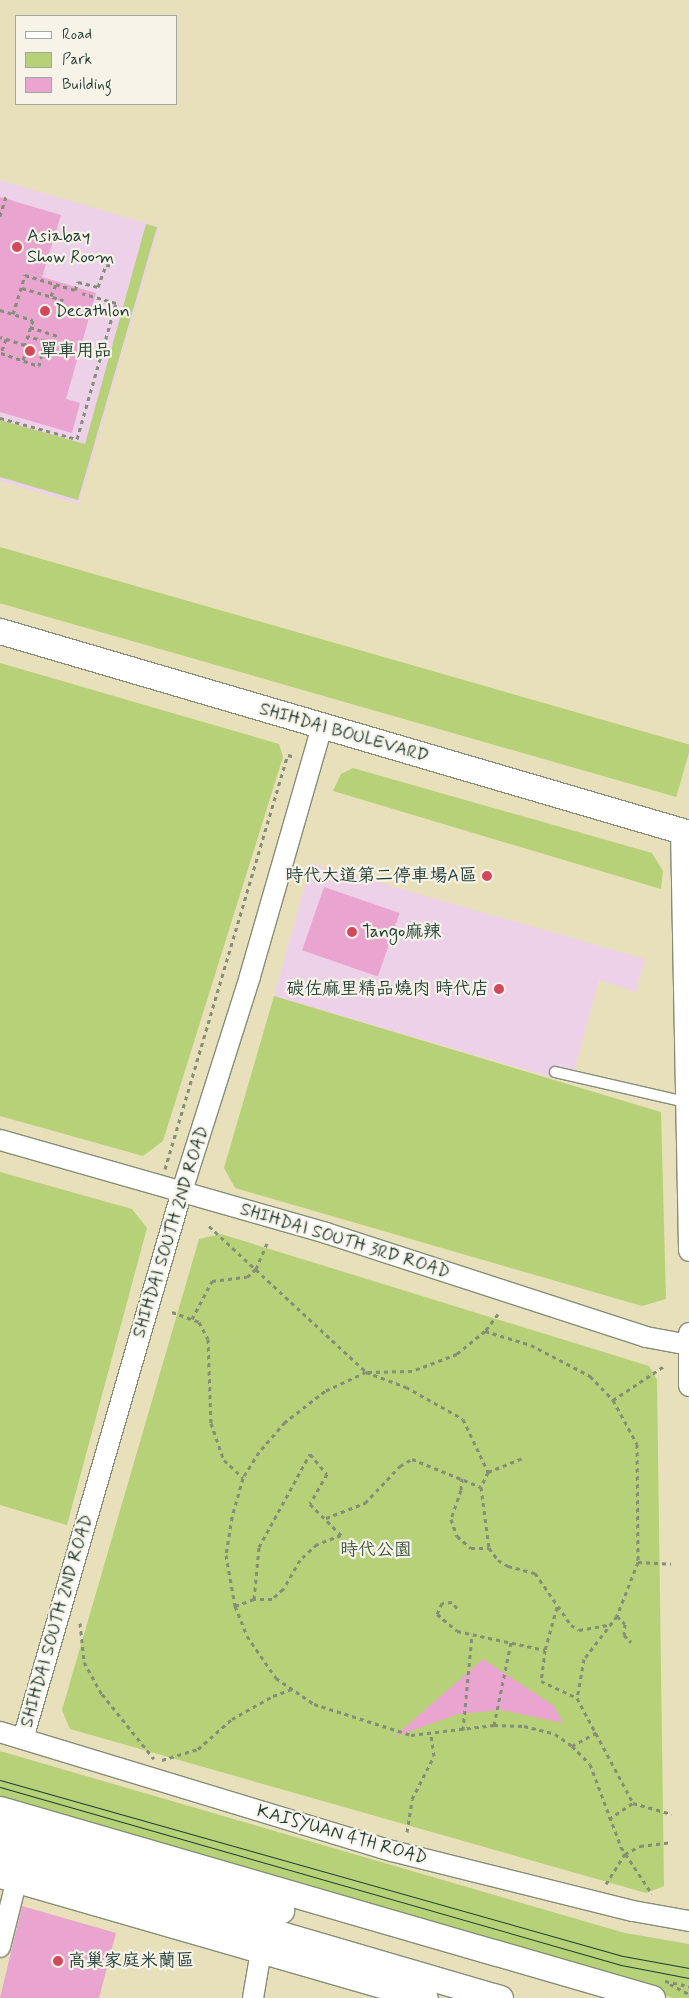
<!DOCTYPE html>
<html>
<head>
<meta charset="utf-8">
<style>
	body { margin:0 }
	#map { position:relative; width:689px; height:1998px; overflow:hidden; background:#e8e0bb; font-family:Mynerve,"LXGW WenKai TC",sans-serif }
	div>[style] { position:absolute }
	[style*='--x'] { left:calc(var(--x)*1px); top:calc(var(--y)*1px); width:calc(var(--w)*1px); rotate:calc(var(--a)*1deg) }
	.built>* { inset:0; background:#edd1e9 }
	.green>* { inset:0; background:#b6d177; transform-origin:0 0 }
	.building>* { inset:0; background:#e9a4cf; transform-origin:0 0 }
	.path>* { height:3px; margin-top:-1.5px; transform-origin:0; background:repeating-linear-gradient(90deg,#848e78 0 4px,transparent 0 8px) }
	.roads { filter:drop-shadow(1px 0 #848e78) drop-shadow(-1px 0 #848e78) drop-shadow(0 1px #848e78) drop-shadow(0 -1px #848e78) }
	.service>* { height:10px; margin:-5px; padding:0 5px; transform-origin:5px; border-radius:5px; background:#fff }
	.minor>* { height:20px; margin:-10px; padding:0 10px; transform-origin:10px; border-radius:10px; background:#fff }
	.tertiary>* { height:25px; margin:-12.5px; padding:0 12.5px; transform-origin:12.5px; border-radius:12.5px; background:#fff }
	.tram>* { height:1px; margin:-0.5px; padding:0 0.5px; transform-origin:0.5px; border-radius:0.5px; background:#1f3d34 }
	.dots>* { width:14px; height:14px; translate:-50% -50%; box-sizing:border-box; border:2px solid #f7f3e8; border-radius:50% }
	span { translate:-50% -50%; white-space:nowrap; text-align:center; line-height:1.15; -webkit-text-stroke:4.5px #f7f3e8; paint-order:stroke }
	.poi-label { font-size:18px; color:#1f3d34 }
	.left { translate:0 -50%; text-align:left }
	.right { translate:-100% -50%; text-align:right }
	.street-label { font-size:18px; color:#1f3d34 }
	.park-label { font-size:18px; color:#3d5b41 }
	.legend { position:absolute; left:15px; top:15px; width:162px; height:90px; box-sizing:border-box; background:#f7f3e8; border:1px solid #a1aaa0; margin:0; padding:6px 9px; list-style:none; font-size:15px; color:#1f3d34 }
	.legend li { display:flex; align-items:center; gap:10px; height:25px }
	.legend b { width:25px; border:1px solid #a1aaa0 }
</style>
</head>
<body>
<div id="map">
	<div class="built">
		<i style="clip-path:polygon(0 180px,159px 227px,79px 504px,0 481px)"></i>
		<i style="clip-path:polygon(311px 863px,645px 959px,636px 992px,599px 980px,571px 1083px,274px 996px)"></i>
	</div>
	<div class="green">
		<i style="clip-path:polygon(146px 224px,157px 227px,78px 500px,0 477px,0 420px,85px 444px)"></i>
		<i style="left:0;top:547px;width:719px;height:54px;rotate:16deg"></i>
		<i style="clip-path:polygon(0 663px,279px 744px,283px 757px,163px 1141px,143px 1156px,0 1116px)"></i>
		<i style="clip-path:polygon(353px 768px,652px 853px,663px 871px,661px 889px,333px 791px,341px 774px)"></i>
		<i style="clip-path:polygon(274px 996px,661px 1112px,666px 1299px,642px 1306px,235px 1188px,224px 1168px)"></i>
		<i style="clip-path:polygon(0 1172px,132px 1209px,147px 1228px,67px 1525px,0 1505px)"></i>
		<i style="clip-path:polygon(221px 1234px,649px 1366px,657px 1380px,664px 1886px,646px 1893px,70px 1729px,62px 1710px,199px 1239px)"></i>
		<i style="clip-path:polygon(0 1751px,625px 1933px,689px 1944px,689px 1998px,674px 1998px,618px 1983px,0 1804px)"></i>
	</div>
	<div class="building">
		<i style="clip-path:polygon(0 197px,61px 215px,42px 277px,96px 293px,66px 399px,80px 403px,72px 433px,0 412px)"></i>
		<i style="left:324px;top:887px;width:80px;height:67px;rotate:19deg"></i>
		<i style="clip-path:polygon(483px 1659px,553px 1705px,563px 1723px,502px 1710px,458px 1714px,394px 1737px)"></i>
		<i style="clip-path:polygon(22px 1906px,116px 1933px,99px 1998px,0 1998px)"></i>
	</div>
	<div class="path">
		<i style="--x:0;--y:216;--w:21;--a:-73"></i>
		<i style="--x:22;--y:288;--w:43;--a:16.3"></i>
		<i style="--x:51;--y:296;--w:13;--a:-67"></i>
		<i style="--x:0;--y:310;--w:34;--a:17"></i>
		<i style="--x:33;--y:320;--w:26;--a:108"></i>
		<i style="--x:25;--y:345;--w:26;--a:-162"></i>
		<i style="--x:13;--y:314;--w:41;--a:-72.9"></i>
		<i style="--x:25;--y:275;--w:52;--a:16.7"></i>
		<i style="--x:75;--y:290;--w:9;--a:-69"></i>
		<i style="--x:78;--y:282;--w:21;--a:14"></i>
		<i style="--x:98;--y:287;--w:23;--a:-70"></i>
		<i style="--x:106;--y:265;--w:8;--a:7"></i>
		<i style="--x:30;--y:327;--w:29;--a:18"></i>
		<i style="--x:6;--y:339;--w:15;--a:110"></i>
		<i style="--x:1;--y:353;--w:40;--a:18.9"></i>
		<i style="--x:39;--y:366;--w:26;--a:-77"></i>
		<i style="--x:45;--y:341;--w:18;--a:-164"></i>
		<i style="--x:23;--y:360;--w:12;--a:-70"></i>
		<i style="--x:27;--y:349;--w:4;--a:-117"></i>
		<i style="--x:0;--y:418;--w:80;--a:15.3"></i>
		<i style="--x:77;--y:439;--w:141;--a:-74"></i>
		<i style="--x:116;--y:303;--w:35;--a:-164"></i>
		<i style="--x:165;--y:1169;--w:432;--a:-73.5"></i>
		<i style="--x:288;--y:755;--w:7;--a:16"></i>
		<i style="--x:209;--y:1226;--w:214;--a:42.9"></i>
		<i style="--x:366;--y:1372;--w:43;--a:20.6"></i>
		<i style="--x:406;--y:1387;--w:65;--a:29.3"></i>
		<i style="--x:463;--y:1419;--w:59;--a:64.7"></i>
		<i style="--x:488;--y:1472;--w:17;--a:115"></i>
		<i style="--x:481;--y:1487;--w:62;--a:82.5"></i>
		<i style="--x:489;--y:1548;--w:15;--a:53"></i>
		<i style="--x:498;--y:1560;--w:12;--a:31"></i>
		<i style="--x:508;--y:1566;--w:28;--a:15"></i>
		<i style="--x:535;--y:1573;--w:63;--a:55.3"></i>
		<i style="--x:571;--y:1625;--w:9;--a:32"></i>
		<i style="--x:579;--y:1630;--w:29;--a:-10"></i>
		<i style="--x:172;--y:1312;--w:29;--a:20"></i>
		<i style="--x:199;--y:1322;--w:19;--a:62"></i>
		<i style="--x:208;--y:1339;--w:84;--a:88"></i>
		<i style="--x:211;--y:1423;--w:39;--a:71"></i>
		<i style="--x:224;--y:1460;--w:26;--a:43"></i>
		<i style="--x:498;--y:1314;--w:21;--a:127"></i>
		<i style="--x:485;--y:1331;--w:36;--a:141"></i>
		<i style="--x:457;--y:1354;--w:48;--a:159.3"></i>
		<i style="--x:412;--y:1371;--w:46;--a:178.8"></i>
		<i style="--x:366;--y:1372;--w:45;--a:155.1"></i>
		<i style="--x:325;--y:1391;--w:51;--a:142.2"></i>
		<i style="--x:285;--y:1422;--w:40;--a:131"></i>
		<i style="--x:259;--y:1452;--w:31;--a:122"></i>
		<i style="--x:243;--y:1478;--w:41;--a:105.8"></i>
		<i style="--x:232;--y:1517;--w:38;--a:99"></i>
		<i style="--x:226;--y:1555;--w:52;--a:80"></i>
		<i style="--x:235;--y:1606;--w:32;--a:68"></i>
		<i style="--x:247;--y:1636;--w:51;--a:55.4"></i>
		<i style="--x:276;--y:1678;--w:46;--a:34.4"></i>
		<i style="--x:314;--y:1704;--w:102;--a:17.7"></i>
		<i style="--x:411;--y:1735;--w:84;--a:-6.9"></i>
		<i style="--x:494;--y:1725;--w:30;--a:2"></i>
		<i style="--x:524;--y:1726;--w:32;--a:14"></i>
		<i style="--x:555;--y:1734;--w:21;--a:35"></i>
		<i style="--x:572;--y:1746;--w:25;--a:45"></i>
		<i style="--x:590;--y:1764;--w:89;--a:69.5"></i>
		<i style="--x:621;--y:1847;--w:56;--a:56.6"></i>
		<i style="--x:192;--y:1319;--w:43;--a:-62.2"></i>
		<i style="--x:212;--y:1281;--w:35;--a:-7"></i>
		<i style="--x:247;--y:1277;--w:12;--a:-42"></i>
		<i style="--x:256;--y:1269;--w:28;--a:-67"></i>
		<i style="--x:485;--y:1331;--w:48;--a:16.9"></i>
		<i style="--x:531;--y:1345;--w:67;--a:27.7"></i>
		<i style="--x:590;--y:1376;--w:33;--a:46"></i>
		<i style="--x:613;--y:1400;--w:50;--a:61.4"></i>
		<i style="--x:637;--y:1444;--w:118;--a:89.5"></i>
		<i style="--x:638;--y:1562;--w:58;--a:111.3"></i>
		<i style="--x:617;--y:1616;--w:54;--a:127.5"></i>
		<i style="--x:584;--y:1659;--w:40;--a:100"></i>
		<i style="--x:577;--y:1698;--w:119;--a:61.9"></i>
		<i style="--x:633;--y:1803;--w:40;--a:16"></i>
		<i style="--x:613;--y:1400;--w:61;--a:-33.7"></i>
		<i style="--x:310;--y:1454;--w:26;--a:50"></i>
		<i style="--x:327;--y:1474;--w:34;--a:120"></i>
		<i style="--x:310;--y:1504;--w:44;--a:45"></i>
		<i style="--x:341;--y:1535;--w:26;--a:159"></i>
		<i style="--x:317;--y:1544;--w:23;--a:137"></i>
		<i style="--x:300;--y:1560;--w:34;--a:120"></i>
		<i style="--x:283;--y:1589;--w:15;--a:138"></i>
		<i style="--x:272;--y:1599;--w:18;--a:180"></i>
		<i style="--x:254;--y:1599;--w:52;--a:-84.5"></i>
		<i style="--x:259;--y:1547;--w:106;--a:-61.3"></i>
		<i style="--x:488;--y:1472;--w:37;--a:-22"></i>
		<i style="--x:462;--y:1478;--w:12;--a:95"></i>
		<i style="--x:461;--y:1490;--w:31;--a:109"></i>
		<i style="--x:451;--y:1519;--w:18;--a:71"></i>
		<i style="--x:457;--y:1536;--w:18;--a:41"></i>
		<i style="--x:471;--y:1548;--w:18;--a:0"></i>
		<i style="--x:326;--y:1518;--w:42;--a:-21"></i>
		<i style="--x:365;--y:1503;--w:51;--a:-46.6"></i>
		<i style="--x:400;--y:1466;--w:14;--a:-30"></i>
		<i style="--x:412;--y:1459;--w:74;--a:22.1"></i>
		<i style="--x:638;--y:1562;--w:33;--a:3"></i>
		<i style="--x:235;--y:1606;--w:20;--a:-20"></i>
		<i style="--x:557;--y:1607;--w:45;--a:105.6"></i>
		<i style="--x:545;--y:1650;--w:31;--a:97"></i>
		<i style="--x:541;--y:1681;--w:40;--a:25"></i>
		<i style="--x:457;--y:1608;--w:8;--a:-130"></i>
		<i style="--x:452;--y:1602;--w:10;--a:174"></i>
		<i style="--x:442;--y:1603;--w:12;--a:114"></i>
		<i style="--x:437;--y:1614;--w:26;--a:40"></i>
		<i style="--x:457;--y:1631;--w:90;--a:12.2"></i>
		<i style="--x:617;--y:1616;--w:11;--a:45"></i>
		<i style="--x:625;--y:1624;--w:11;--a:95"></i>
		<i style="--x:624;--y:1635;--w:10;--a:45"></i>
		<i style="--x:80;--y:1623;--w:39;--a:84"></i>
		<i style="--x:84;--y:1662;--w:37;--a:61"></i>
		<i style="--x:102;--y:1694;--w:83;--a:51.3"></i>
		<i style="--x:494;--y:1725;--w:85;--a:-78.4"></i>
		<i style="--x:463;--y:1730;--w:96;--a:-84.6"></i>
		<i style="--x:572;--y:1746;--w:29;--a:-29"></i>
		<i style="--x:162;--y:1760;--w:38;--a:-17"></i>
		<i style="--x:198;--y:1749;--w:45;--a:-41.4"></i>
		<i style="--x:232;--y:1719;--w:47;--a:-29.3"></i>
		<i style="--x:273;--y:1696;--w:20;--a:-20"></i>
		<i style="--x:609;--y:1819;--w:29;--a:-34"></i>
		<i style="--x:407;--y:1832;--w:33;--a:-81"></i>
		<i style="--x:412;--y:1799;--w:48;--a:-62.9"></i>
		<i style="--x:434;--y:1756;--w:22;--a:-98"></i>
		<i style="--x:606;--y:1884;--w:36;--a:-58"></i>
		<i style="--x:625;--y:1854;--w:17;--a:-28"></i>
		<i style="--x:640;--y:1846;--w:31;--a:-7"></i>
		<i style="--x:665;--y:1981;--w:25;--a:12"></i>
		<i style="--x:670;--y:1984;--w:21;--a:28"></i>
	</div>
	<div class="roads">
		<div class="service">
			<i style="--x:555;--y:1072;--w:134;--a:12.9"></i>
		</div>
		<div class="minor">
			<i style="--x:681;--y:830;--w:421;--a:88.9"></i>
			<i style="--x:0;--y:1140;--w:339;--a:15.9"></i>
			<i style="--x:326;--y:1233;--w:336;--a:18"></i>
			<i style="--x:646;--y:1337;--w:44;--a:10.5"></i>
			<i style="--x:689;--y:1333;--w:53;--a:90"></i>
			<i style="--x:0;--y:1732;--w:410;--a:16.9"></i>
			<i style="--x:392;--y:1851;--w:248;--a:14"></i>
			<i style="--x:633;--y:1911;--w:57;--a:10.1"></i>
			<i style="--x:23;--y:1739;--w:571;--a:-73.82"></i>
			<i style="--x:182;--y:1191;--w:225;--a:-72.4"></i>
			<i style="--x:250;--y:976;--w:260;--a:-73.9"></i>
			<i style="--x:0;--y:1947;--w:82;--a:-76"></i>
			<i style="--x:253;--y:1998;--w:48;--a:-80.3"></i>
		</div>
		<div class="tertiary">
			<i style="--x:0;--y:631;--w:718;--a:16.34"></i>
			<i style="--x:0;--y:1809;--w:679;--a:16.17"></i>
			<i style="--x:0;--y:1828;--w:293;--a:16.3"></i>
			<i style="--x:0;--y:1852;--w:521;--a:16.28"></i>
			<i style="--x:0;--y:1875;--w:442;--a:16.1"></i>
		</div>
	</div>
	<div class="tram">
		<i style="--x:0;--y:1780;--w:647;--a:15.78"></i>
		<i style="--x:623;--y:1956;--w:67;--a:10.3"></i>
		<i style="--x:0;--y:1787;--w:646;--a:15.99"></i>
		<i style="--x:621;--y:1965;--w:69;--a:10.8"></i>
	</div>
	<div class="dots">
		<i style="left:17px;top:247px;background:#d1495b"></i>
		<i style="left:45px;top:311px;background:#d1495b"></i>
		<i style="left:30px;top:351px;background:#d1495b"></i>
		<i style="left:487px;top:876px;background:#d1495b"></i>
		<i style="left:352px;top:932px;background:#d1495b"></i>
		<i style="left:499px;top:989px;background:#d1495b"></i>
		<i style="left:58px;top:1961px;background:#d1495b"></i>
	</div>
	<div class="poi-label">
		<span class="left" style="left:27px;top:247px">Asiabay<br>Show Room</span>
		<span class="left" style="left:55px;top:311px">Decathlon</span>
		<span class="left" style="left:40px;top:351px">單車用品</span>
		<span class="right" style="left:477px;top:876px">時代大道第二停車場A區</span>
		<span class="left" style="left:362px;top:932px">Tango麻辣</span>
		<span class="right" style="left:489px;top:989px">碳佐麻里精品燒肉 時代店</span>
		<span class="left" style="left:68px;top:1961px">高巢家庭米蘭區</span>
	</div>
	<div class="street-label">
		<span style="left:344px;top:733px;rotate:16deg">SHIHDAI BOULEVARD</span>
		<span style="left:171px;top:1232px;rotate:-73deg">SHIHDAI SOUTH 2ND ROAD</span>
		<span style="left:345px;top:1241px;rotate:17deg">SHIHDAI SOUTH 3RD ROAD</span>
		<span style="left:57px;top:1621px;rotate:-74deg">SHIHDAI SOUTH 2ND ROAD</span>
		<span style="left:342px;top:1835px;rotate:16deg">KAISYUAN 4TH ROAD</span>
	</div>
	<div class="park-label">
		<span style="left:376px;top:1550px">時代公園</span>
	</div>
	<ul class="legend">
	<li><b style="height:6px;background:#fff"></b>Road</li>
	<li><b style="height:14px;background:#b6d177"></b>Park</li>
	<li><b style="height:14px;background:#e9a4cf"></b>Building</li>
	</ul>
</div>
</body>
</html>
